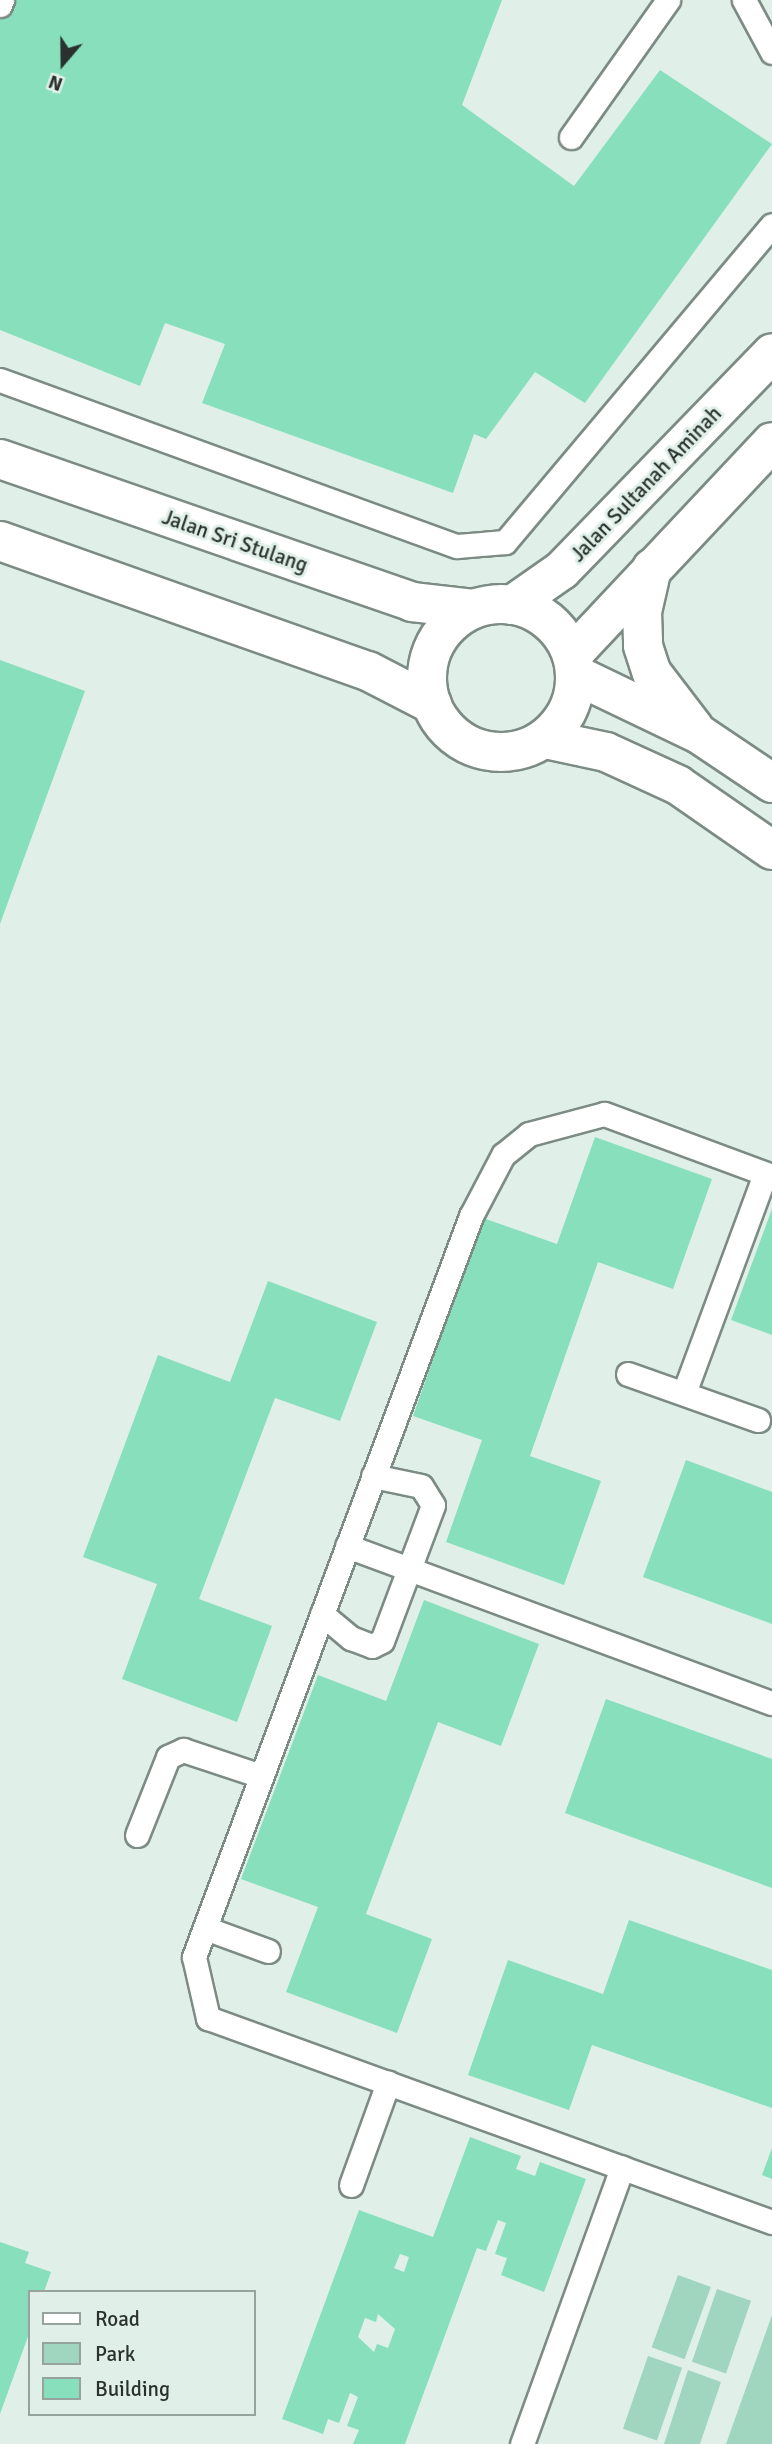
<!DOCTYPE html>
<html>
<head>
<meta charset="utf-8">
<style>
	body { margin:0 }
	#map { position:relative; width:772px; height:2444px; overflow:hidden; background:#e0f0e9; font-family:Signika,sans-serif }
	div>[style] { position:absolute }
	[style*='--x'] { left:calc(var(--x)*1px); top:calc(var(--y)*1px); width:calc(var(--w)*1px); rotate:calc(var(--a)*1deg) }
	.green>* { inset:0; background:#a0d5bf; transform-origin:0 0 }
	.building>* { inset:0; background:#87dfbc }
	.roads { filter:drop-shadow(2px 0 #7c8b84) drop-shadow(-2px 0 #7c8b84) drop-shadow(0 2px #7c8b84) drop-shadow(0 -2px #7c8b84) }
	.service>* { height:23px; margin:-11.5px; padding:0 11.5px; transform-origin:11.5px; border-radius:11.5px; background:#fff }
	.minor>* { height:38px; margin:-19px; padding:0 19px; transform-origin:19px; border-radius:19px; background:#fff }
	.tertiary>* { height:38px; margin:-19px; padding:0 19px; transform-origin:19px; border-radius:19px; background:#fff }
	.tertiary>.ring { margin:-19px; padding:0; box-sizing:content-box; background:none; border:38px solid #fff; border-radius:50% }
	span { translate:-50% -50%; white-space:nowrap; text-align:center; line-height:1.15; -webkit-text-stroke:6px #e0f0e9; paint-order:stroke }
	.street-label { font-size:21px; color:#2a312e }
	.legend { position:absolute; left:28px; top:2290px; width:228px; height:126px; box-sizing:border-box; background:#e0f0e9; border:2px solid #97a49e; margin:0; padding:9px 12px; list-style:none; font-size:21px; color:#2a312e }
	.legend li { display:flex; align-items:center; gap:14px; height:35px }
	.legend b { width:35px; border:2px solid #97a49e }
	.north { position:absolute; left:28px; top:28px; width:70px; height:70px; -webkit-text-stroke:5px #e0f0e9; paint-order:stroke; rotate:200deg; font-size:19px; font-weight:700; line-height:28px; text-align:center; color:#2a312e }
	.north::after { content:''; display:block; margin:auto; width:24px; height:32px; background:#2a312e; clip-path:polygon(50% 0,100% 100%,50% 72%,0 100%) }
</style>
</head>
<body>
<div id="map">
	<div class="green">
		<i style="left:678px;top:2275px;width:35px;height:77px;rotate:20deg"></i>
		<i style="left:717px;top:2289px;width:36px;height:77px;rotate:19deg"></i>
		<i style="clip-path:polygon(772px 2315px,772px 2444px,726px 2444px)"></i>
		<i style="left:648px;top:2356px;width:36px;height:77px;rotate:19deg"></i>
		<i style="clip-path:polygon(688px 2370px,721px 2382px,700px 2444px,664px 2444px)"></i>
	</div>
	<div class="building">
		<i style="clip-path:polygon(7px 0,502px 0,462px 105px,574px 186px,660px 70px,772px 144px,585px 403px,535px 372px,486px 439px,474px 434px,453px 493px,202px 403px,225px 344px,165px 323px,140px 386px,0 330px,0 20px)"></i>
		<i style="clip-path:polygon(0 660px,85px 691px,0 924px)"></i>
		<i style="clip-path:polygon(595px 1137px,712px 1179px,673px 1289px,598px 1262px,530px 1456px,601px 1481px,564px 1585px,446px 1542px,482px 1440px,413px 1416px,483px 1218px,557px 1244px)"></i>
		<i style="clip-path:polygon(772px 1209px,772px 1335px,731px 1320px)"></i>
		<i style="clip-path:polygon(268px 1281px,377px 1322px,340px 1421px,275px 1398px,199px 1599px,272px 1626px,237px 1722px,122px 1679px,157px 1584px,83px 1557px,158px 1355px,230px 1382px)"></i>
		<i style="clip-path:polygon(686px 1460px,772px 1492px,772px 1624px,643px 1577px)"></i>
		<i style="clip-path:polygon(424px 1600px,539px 1644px,501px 1746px,438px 1722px,366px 1914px,432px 1939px,397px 2033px,286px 1992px,318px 1907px,241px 1879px,318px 1675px,386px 1701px)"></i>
		<i style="clip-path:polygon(606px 1699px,772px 1759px,772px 1888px,565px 1813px)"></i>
		<i style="clip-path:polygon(629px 1920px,772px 1970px,772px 2108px,592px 2045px,569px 2110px,468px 2075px,508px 1960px,603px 1994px)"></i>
		<i style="clip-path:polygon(evenodd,470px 2137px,521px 2156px,516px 2169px,535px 2176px,540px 2162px,586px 2179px,544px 2292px,501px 2275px,507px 2258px,495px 2254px,506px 2223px,498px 2220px,486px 2251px,477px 2248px,405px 2444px,353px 2444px,359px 2430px,347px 2426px,358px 2397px,350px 2393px,339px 2423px,328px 2419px,323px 2434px,282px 2419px,359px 2210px,433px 2237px,470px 2137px,400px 2254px,409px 2257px,404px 2272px,394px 2268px,400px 2254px,470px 2137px,378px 2314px,395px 2329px,388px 2348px,377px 2344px,374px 2352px,358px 2337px,365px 2318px,376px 2322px,378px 2314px)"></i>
		<i style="clip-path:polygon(772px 2148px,772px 2179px,762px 2175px)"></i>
		<i style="clip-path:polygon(0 2242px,29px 2252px,25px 2263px,51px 2272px,44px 2292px,30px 2292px,30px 2331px,0 2414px)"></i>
	</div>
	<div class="roads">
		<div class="service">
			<i style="--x:744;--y:0;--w:59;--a:61.7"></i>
			<i style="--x:0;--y:5;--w:5;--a:-68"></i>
			<i style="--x:571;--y:137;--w:168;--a:-54.7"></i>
			<i style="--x:0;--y:380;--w:486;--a:20"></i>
			<i style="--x:457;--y:546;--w:48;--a:-4.8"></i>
			<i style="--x:505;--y:542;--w:414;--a:-49.9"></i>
			<i style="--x:772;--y:1176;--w:179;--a:-159.7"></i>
			<i style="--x:604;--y:1114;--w:78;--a:165.1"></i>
			<i style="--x:529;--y:1134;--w:33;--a:141"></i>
			<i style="--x:503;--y:1155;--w:69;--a:117.7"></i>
			<i style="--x:471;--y:1216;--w:791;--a:110.5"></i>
			<i style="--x:194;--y:1957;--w:63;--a:77.1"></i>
			<i style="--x:208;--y:2018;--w:600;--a:19.89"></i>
			<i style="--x:628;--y:1374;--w:138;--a:19.5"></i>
			<i style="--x:684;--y:1393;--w:233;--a:-69.7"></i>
			<i style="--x:347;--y:1546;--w:453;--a:20.3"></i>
			<i style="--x:322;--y:1614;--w:38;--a:40"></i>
			<i style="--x:351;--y:1638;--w:22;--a:21"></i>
			<i style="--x:372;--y:1646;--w:11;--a:-27"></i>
			<i style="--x:382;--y:1641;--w:145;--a:-69.4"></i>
			<i style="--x:433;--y:1505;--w:22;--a:-122"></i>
			<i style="--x:421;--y:1486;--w:49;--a:-168.2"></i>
			<i style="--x:137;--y:1835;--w:84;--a:-68.3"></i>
			<i style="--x:168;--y:1757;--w:17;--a:-25"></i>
			<i style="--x:183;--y:1750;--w:82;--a:18.4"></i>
			<i style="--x:205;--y:1928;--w:67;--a:20.1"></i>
			<i style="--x:351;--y:2185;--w:109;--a:-70.1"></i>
			<i style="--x:522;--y:2444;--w:294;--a:-70.1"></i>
		</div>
		<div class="minor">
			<i style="--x:0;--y:459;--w:436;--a:19.1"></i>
			<i style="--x:412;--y:602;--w:62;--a:6.4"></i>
			<i style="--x:0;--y:541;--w:390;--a:19.5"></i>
			<i style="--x:368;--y:671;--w:72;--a:27.3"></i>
		</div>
		<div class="tertiary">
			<i style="--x:652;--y:568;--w:45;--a:102.8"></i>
			<i style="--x:642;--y:612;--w:34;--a:88"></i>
			<i style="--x:643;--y:646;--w:28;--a:72"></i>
			<i style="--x:652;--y:673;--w:69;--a:52.6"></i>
			<i class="ring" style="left:427px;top:604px;width:110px;height:110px"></i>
			<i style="--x:512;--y:605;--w:61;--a:-35"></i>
			<i style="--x:562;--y:570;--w:302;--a:-45.9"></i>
			<i style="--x:572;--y:655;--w:292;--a:-46.8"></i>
			<i style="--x:576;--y:675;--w:136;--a:25.6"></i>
			<i style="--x:699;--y:734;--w:88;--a:33.9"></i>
			<i style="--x:545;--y:739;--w:62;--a:12"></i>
			<i style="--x:606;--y:752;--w:79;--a:24.6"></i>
			<i style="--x:678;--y:785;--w:114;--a:34.7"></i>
		</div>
	</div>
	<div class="street-label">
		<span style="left:646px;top:484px;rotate:-46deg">Jalan Sultanah Aminah</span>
		<span style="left:235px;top:541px;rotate:19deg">Jalan Sri Stulang</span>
	</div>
	<ul class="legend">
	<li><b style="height:9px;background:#fff"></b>Road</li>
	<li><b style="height:19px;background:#a0d5bf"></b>Park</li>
	<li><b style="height:19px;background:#87dfbc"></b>Building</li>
	</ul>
	<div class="north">N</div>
</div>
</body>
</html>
